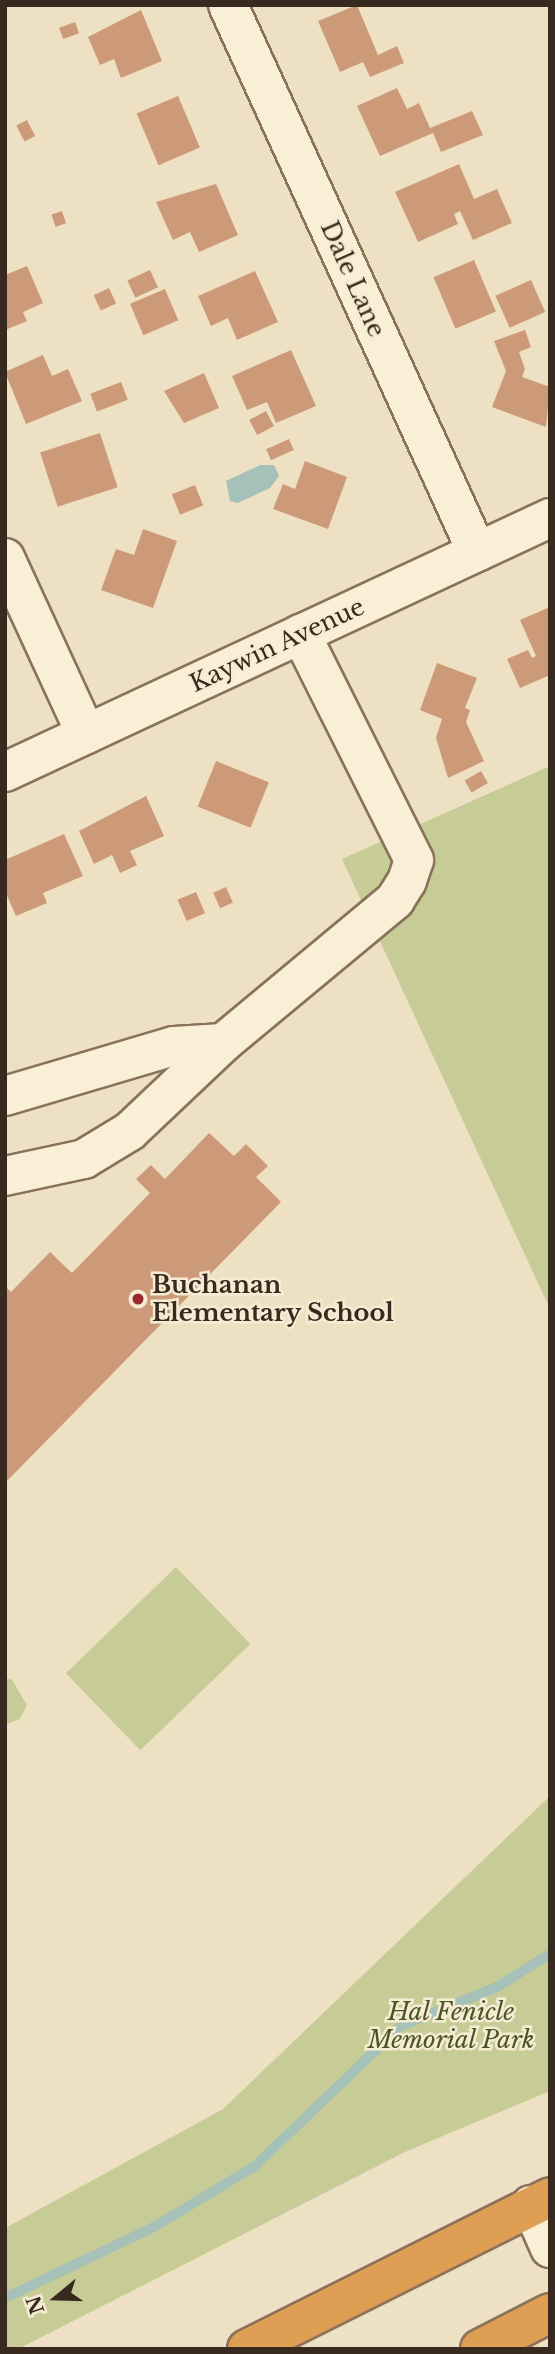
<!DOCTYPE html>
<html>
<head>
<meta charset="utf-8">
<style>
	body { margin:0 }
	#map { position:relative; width:555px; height:2354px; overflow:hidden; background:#eee0c3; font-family:"Libre Baskerville",serif }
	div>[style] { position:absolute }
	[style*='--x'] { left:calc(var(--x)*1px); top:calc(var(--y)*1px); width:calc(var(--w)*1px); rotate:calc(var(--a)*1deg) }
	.green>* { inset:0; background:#c7cc97; transform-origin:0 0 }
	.water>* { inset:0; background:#a5c1b8 }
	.stream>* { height:10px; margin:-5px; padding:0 5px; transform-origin:5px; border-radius:5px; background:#a5c1b8 }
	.building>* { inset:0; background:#cd9a79; transform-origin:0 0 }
	.roads { filter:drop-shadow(2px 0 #89725a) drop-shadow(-2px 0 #89725a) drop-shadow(0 2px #89725a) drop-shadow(0 -2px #89725a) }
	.minor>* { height:38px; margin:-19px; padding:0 19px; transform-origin:19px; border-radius:19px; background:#f9eed6 }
	.highway>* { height:38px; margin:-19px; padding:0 19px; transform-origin:19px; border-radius:19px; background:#de9e53 }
	.dots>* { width:19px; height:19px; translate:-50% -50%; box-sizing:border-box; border:4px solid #f6ebd3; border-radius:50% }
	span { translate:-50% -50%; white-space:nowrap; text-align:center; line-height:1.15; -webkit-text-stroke:5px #f6ebd3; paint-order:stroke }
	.street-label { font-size:24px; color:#382a1e }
	.poi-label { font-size:24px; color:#382a1e; font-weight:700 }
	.left { translate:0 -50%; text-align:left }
	.park-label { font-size:24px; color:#4a5524; font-style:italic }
	.frame { position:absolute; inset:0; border:7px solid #382a1e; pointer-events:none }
	.north { position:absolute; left:21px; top:2263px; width:70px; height:70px; -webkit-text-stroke:5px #f6ebd3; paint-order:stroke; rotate:251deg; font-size:19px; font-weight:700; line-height:28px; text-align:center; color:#382a1e }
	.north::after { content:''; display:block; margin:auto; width:24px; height:32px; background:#382a1e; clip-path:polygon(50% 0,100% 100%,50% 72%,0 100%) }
</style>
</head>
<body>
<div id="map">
	<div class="green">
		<i style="clip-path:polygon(550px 766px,550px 1309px,342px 859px)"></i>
		<i style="left:176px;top:1567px;width:107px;height:153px;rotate:46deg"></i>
		<i style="clip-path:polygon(5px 1678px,12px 1680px,27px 1705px,20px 1719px,5px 1725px)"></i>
		<i style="clip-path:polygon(550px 1796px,550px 2091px,405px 2152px,18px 2349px,5px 2349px,5px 2228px,223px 2109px)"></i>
	</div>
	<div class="water">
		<i style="clip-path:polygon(260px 465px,274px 465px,279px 476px,270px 488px,238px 503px,230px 501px,226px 481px)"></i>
	</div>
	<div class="stream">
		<i style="--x:5;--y:2298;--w:165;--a:-25.5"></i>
		<i style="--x:154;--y:2227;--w:118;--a:-31.1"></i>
		<i style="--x:255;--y:2166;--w:202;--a:-43.8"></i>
		<i style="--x:401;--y:2026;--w:104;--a:-22.1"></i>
		<i style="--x:497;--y:1987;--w:62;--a:-31.9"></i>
	</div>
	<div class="building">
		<i style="clip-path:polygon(357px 5px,378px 55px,397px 46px,404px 63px,370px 77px,363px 62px,340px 72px,318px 21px)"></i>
		<i style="clip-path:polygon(141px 10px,162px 61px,121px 78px,114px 59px,100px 65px,88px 37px)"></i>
		<i style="left:75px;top:22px;width:12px;height:17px;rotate:70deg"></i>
		<i style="clip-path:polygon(397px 88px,407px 109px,419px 103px,430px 128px,472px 111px,483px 135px,441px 152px,433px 133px,380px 156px,357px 106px)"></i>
		<i style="left:178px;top:96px;width:56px;height:45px;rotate:67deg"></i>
		<i style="left:27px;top:120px;width:18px;height:12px;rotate:63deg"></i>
		<i style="clip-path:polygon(459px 164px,474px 199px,497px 189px,512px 223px,473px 240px,460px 211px,454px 214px,458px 224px,418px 242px,395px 192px)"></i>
		<i style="clip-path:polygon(216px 184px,238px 235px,199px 252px,190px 232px,173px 240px,156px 202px)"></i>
		<i style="left:62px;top:211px;width:13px;height:11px;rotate:72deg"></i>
		<i style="left:474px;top:260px;width:56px;height:44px;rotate:67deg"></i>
		<i style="clip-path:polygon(27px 266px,43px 303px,23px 312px,27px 321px,5px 330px,5px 275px)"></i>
		<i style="left:150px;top:270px;width:19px;height:25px;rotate:65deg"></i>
		<i style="clip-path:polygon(255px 271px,278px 322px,237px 340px,228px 318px,211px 326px,198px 296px)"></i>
		<i style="left:531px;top:280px;width:35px;height:39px;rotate:66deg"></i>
		<i style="left:109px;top:288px;width:17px;height:17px;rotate:65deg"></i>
		<i style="left:165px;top:289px;width:34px;height:38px;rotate:67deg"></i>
		<i style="clip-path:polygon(525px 330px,531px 347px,519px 352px,525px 369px,522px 377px,550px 387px,546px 427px,492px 407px,506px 371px,494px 341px)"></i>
		<i style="clip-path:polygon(291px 350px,316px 406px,276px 423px,267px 402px,247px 410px,232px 376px)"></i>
		<i style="clip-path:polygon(43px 355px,52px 376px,68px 369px,82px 401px,26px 424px,5px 372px)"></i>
		<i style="clip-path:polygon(204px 373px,219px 408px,184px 423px,164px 391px)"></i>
		<i style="left:121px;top:382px;width:19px;height:33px;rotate:69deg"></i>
		<i style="left:266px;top:411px;width:17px;height:19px;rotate:62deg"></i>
		<i style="left:100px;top:433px;width:57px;height:63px;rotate:72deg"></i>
		<i style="left:289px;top:439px;width:12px;height:25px;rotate:66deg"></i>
		<i style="clip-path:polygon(305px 461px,347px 477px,328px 529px,273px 509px,283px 484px,295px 489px)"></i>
		<i style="left:195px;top:485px;width:22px;height:25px;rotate:68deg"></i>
		<i style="clip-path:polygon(143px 529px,177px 541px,153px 608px,101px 590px,116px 549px,134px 555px)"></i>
		<i style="clip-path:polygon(550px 607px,550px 675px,520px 688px,507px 659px,528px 650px,532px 658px,536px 656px,520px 620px)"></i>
		<i style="clip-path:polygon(437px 663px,477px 678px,465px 708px,470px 710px,466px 722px,484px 761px,448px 778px,436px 738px,442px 719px,420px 710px)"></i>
		<i style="left:216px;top:761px;width:57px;height:49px;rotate:22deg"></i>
		<i style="left:481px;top:771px;width:14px;height:19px;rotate:60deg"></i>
		<i style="clip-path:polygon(146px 796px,164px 836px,130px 851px,137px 865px,120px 873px,112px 855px,94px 864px,79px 831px)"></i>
		<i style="clip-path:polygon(64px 834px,83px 876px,43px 893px,47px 903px,16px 916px,5px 891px,5px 860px)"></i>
		<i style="left:226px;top:887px;width:17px;height:14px;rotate:66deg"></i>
		<i style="left:196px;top:892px;width:23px;height:20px;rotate:67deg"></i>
		<i style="clip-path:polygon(209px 1133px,234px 1156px,246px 1144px,268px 1166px,256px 1177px,281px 1202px,5px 1483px,5px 1286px,11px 1292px,50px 1252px,72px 1273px,150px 1193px,136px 1179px,151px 1165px,165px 1179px)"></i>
	</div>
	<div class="roads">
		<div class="minor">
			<i style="--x:228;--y:5;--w:601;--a:65.52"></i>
			<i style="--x:5;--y:558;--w:194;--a:65.3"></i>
			<i style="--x:5;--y:772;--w:601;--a:-24.99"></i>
			<i style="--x:5;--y:1096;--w:176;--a:-16.5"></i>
			<i style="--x:174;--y:1046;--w:49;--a:-3.5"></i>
			<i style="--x:5;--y:1176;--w:81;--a:-12.1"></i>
			<i style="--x:84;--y:1159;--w:54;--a:-31.3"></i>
			<i style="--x:130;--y:1131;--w:128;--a:-43.4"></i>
			<i style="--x:223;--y:1043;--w:224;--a:-39.7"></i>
			<i style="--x:395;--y:900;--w:22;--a:-58"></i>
			<i style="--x:407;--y:881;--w:22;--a:-72"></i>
			<i style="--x:414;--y:860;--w:253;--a:-116.6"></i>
			<i style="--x:531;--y:2205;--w:47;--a:66.2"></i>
		</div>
		<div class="highway">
			<i style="--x:247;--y:2349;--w:339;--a:-26.6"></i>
			<i style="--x:480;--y:2349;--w:79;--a:-27.2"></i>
		</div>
	</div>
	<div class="dots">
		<i style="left:138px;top:1299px;background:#98292d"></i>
	</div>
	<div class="street-label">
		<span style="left:353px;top:279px;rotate:66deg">Dale Lane</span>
		<span style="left:277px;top:645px;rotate:-25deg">Kaywin Avenue</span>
	</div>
	<div class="poi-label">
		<span class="left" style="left:152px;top:1299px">Buchanan<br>Elementary School</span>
	</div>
	<div class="park-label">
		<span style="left:451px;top:2026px">Hal Fenicle<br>Memorial Park</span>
	</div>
	<div class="frame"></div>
	<div class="north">N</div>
</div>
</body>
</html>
